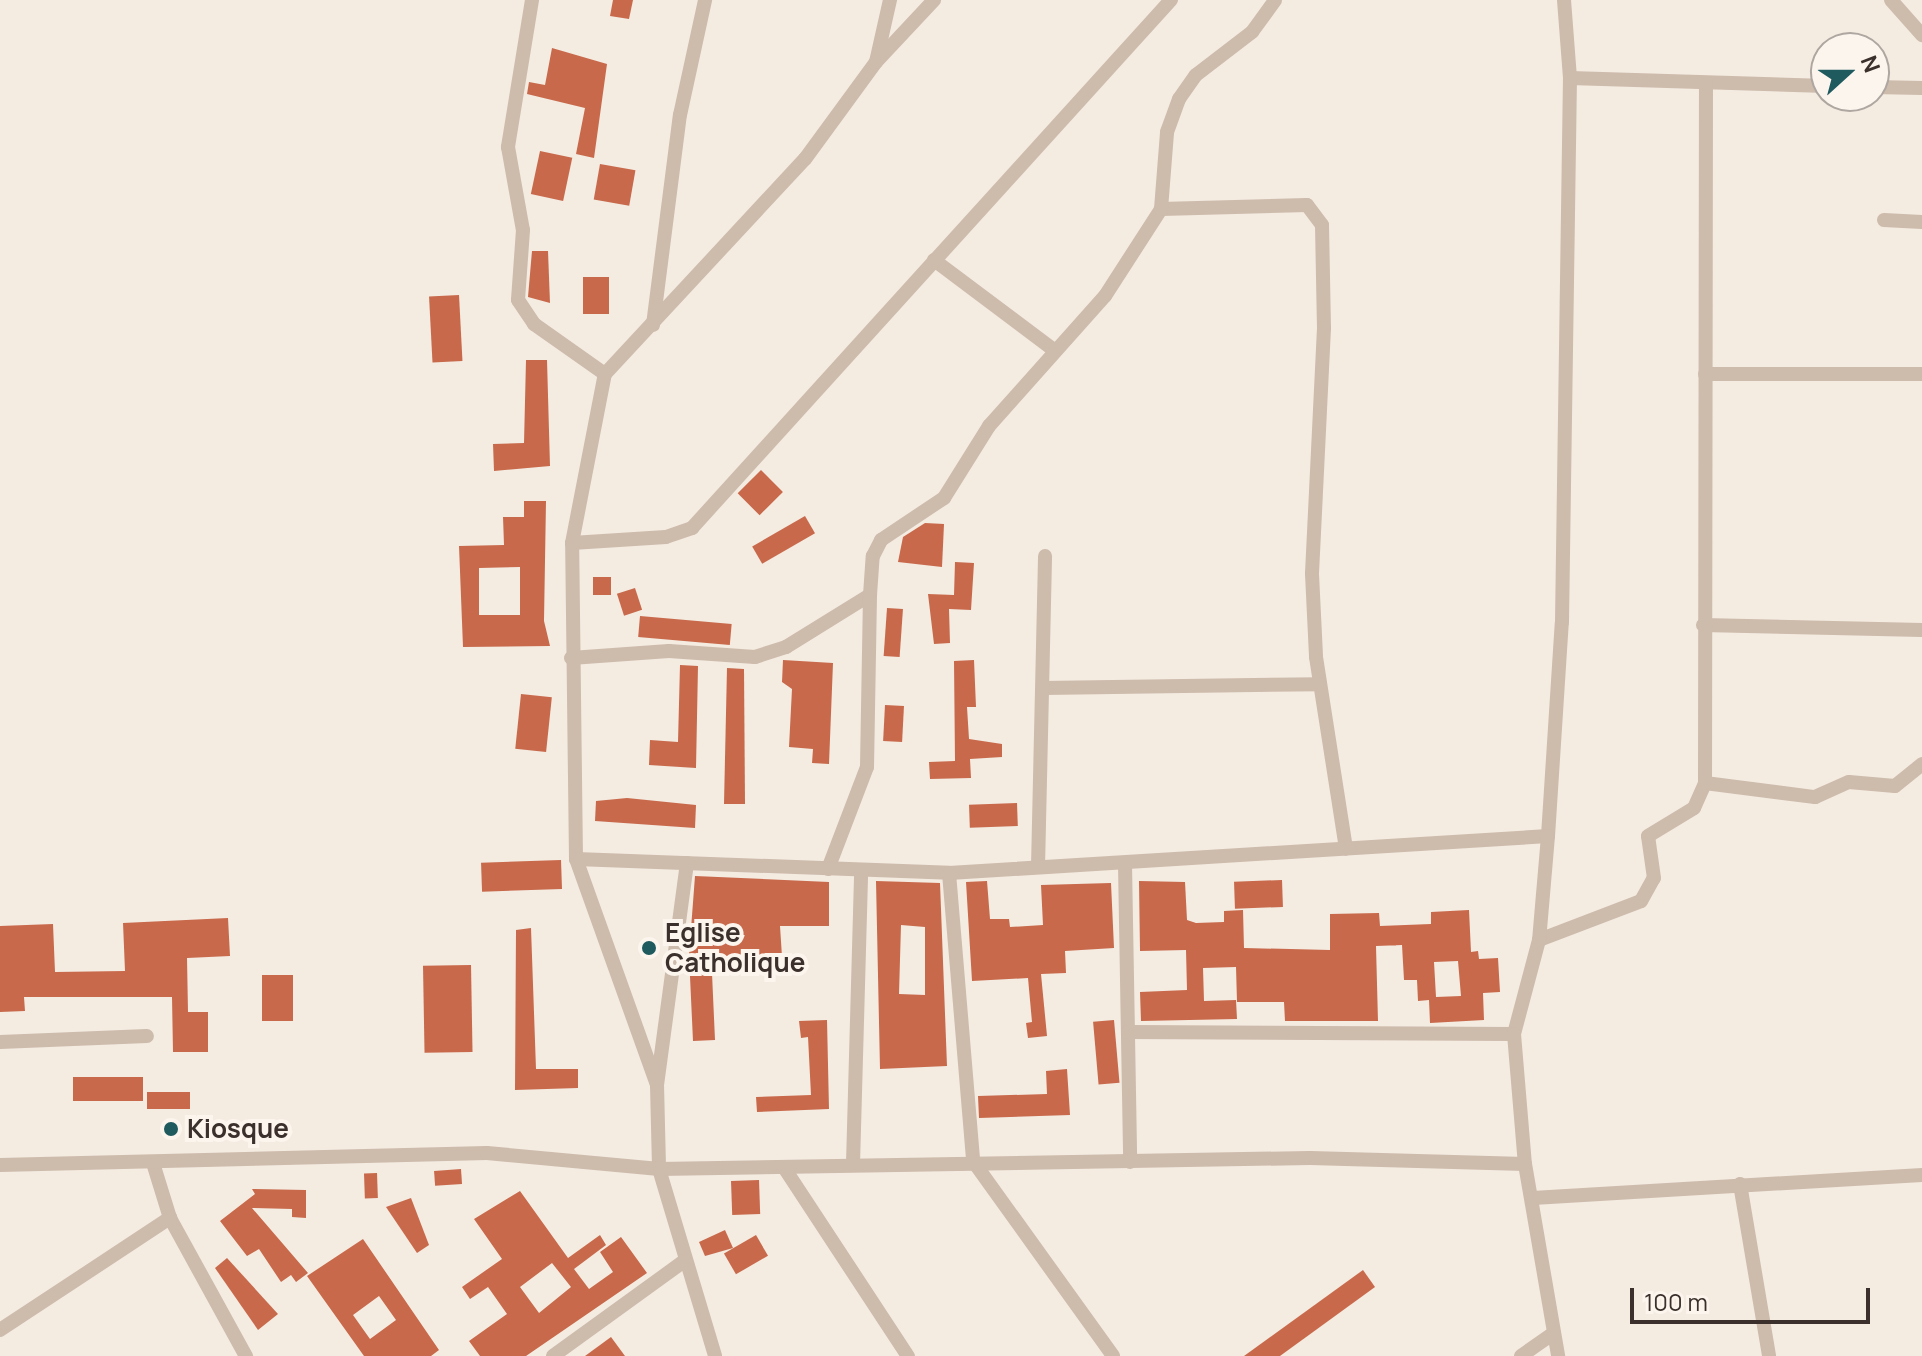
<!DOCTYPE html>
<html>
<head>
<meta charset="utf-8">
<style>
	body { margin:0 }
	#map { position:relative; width:1922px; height:1356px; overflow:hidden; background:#f4ebe1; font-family:Manrope,sans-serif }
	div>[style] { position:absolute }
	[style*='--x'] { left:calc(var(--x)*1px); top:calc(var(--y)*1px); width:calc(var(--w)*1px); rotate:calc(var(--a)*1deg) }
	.building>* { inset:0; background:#c8694b; transform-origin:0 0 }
	.street>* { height:14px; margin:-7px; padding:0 7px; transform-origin:7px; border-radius:7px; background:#cdbbac }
	.dots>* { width:22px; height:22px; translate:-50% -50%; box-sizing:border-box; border:4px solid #fbf5ee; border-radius:50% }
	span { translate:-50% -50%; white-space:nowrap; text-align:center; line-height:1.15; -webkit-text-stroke:8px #fbf5ee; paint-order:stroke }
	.poi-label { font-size:26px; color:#3b302b; font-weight:700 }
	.left { translate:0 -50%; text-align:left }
	.north { position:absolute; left:1810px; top:32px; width:80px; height:80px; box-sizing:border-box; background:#fbf5ee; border:2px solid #aea6a0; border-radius:50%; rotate:69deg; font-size:22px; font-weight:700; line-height:32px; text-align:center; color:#3b302b }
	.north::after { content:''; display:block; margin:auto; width:28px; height:36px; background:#1f5a5e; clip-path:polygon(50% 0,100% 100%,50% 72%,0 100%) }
	.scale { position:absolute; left:1630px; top:1288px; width:240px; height:36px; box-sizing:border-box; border:4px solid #3b302b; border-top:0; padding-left:10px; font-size:24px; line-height:28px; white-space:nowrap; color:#3b302b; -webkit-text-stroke:6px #fbf5ee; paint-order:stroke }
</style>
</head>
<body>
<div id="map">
	<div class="building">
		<i style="clip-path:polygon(613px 0,633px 0,629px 19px,610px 16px)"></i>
		<i style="clip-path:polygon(552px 48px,607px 64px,594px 158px,576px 154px,585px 108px,527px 94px,529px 82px,545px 85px)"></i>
		<i style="left:540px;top:151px;width:33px;height:44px;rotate:12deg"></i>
		<i style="left:600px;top:164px;width:36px;height:36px;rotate:10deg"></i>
		<i style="clip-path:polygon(532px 251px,548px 251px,550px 303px,528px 297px)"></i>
		<i style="left:583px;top:277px;width:26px;height:37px"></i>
		<i style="left:459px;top:295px;width:66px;height:30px;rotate:87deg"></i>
		<i style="clip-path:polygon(526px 360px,547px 360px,550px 466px,494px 471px,493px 444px,524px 443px)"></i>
		<i style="left:761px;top:470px;width:31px;height:33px;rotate:45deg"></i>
		<i style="clip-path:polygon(evenodd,524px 501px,546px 501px,544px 621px,550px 646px,463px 647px,459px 546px,504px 545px,503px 517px,524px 517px,524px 501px,520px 567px,520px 615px,479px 615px,479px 568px,520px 567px)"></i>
		<i style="left:805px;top:516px;width:20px;height:61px;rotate:60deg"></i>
		<i style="clip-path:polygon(925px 523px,944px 524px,942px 567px,898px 562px,903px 537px)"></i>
		<i style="clip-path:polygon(955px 562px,974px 563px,971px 610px,949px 609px,950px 643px,934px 644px,928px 594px,954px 595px)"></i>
		<i style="left:593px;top:577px;width:18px;height:18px"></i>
		<i style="left:635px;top:588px;width:23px;height:19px;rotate:72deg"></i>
		<i style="left:887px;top:608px;width:16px;height:48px;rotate:4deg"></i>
		<i style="left:640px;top:616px;width:92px;height:21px;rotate:5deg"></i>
		<i style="clip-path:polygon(783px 660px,833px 663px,829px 764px,812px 763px,813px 749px,789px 747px,792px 689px,782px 682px)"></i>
		<i style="clip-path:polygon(974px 660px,976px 707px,967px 707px,969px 739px,1002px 744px,1002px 757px,970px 759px,971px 778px,930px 779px,929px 762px,955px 761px,954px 661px)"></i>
		<i style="clip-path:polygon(680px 665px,698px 666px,696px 768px,649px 765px,650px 740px,678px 742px)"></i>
		<i style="clip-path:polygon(727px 668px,744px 669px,745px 804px,724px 804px)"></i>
		<i style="left:521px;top:694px;width:31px;height:55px;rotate:6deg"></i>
		<i style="left:885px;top:705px;width:19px;height:36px;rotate:3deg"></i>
		<i style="clip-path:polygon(627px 798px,696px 805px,695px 828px,595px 821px,596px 801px)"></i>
		<i style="left:1017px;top:803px;width:23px;height:48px;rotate:88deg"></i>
		<i style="left:561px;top:860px;width:29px;height:80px;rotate:88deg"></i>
		<i style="clip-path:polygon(695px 876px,829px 882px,829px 926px,780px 926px,783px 972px,712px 973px,715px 1040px,693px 1041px,689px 955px)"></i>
		<i style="left:1282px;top:880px;width:27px;height:48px;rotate:88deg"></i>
		<i style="clip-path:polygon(evenodd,876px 881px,940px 883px,947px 1066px,880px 1069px,876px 881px,901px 925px,925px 927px,925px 995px,899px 994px,901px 925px)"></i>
		<i style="clip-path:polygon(987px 881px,990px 919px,1009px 919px,1010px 927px,1043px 925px,1041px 885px,1111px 883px,1114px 948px,1065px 951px,1066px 973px,1041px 974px,1047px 1036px,1028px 1038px,1026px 1023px,1032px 1022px,1028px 978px,972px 981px,966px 882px)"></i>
		<i style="clip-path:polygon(evenodd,1139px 881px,1185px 882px,1187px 920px,1196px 923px,1224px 922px,1224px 911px,1243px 910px,1244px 948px,1330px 950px,1330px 914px,1379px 913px,1380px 926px,1431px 924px,1431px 912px,1469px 910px,1471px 952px,1478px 951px,1479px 959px,1498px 958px,1500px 992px,1483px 993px,1484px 1020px,1430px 1023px,1429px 1000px,1418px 1001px,1417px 980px,1404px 980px,1402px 945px,1376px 946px,1378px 1021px,1285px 1021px,1284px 1002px,1237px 1002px,1236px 967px,1203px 968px,1204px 1001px,1236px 1000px,1237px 1019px,1141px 1021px,1140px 992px,1187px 990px,1186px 950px,1140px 951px,1139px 881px,1458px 961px,1461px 996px,1436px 997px,1434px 962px,1458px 961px)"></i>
		<i style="clip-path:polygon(228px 918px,230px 956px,187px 958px,188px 1012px,208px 1012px,208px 1052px,173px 1052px,172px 997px,24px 997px,25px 1011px,0 1012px,0 926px,53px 924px,55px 972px,125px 971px,123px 923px)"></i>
		<i style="clip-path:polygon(531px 928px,536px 1069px,578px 1069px,578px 1088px,515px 1090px,516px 930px)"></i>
		<i style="left:471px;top:965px;width:87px;height:48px;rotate:89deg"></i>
		<i style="left:262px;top:975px;width:31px;height:46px"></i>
		<i style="clip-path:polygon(827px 1020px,829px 1109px,757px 1112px,756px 1097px,811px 1095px,808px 1037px,801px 1038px,799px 1021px)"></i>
		<i style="left:1114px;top:1020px;width:63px;height:21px;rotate:85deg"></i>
		<i style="clip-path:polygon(1067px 1069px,1070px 1115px,979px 1118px,978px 1096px,1047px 1094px,1046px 1071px)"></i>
		<i style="left:143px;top:1077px;width:24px;height:70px;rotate:90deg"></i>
		<i style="left:190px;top:1092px;width:17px;height:43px;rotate:90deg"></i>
		<i style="left:461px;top:1169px;width:15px;height:27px;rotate:86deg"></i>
		<i style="left:377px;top:1173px;width:25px;height:13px;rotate:88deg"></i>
		<i style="left:759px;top:1180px;width:34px;height:28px;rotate:88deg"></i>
		<i style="clip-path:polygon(252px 1189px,306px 1190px,306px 1218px,292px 1217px,292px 1209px,252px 1208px,308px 1273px,296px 1282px,291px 1275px,281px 1282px,259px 1249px,247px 1256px,220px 1221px,255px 1194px)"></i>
		<i style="clip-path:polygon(evenodd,520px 1191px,568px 1258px,600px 1235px,606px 1245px,574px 1269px,589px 1289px,613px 1272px,600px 1252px,621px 1237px,647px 1273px,526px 1356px,480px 1356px,469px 1341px,507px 1314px,488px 1287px,470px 1299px,462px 1287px,502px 1259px,474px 1219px,520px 1191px,552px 1263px,571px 1287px,539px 1313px,520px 1287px,552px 1263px)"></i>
		<i style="clip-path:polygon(411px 1198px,429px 1245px,417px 1253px,386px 1207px)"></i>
		<i style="clip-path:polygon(725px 1230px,733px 1248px,705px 1256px,699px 1242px)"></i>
		<i style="left:756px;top:1235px;width:24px;height:37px;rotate:60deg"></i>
		<i style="clip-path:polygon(evenodd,363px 1239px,439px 1350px,431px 1356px,364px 1356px,307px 1276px,363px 1239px,379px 1296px,396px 1320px,370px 1339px,353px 1315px,379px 1296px)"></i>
		<i style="clip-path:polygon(227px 1258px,278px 1314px,258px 1330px,215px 1268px)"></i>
		<i style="clip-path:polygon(1363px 1270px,1375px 1287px,1280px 1356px,1244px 1356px)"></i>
		<i style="clip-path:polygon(611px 1337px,625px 1356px,585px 1356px)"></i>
	</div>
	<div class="street">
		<i style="--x:532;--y:0;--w:149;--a:99.3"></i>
		<i style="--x:508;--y:147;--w:84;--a:79.8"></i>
		<i style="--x:523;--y:230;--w:70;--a:94.1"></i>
		<i style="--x:518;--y:300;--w:29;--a:56"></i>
		<i style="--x:534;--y:324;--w:87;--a:35.2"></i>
		<i style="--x:1891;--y:0;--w:47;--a:48.5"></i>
		<i style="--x:876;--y:62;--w:64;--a:-77.3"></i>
		<i style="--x:1570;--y:78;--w:256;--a:1.8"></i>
		<i style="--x:1874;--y:87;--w:48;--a:1.2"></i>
		<i style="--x:1161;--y:209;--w:146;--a:-1.6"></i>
		<i style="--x:1307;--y:205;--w:25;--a:53"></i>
		<i style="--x:1322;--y:225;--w:103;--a:88.9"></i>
		<i style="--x:1324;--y:328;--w:246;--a:92.8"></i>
		<i style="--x:1312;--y:574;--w:83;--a:87.2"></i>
		<i style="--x:1316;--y:657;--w:194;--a:81.1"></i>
		<i style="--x:1884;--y:220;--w:38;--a:3"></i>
		<i style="--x:934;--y:260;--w:151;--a:36.9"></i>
		<i style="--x:653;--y:325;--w:212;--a:-82.7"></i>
		<i style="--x:680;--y:115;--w:118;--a:-77.7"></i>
		<i style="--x:1705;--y:374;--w:217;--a:0"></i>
		<i style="--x:572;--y:543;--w:94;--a:-3.7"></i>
		<i style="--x:666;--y:537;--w:28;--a:-19"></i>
		<i style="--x:692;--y:528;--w:713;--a:-47.79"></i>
		<i style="--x:1703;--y:625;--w:219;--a:1.3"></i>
		<i style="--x:571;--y:658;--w:98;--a:-4.1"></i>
		<i style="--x:669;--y:651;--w:86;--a:4"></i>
		<i style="--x:755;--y:657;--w:33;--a:-18"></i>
		<i style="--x:786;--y:647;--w:99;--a:-31.8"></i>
		<i style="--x:1043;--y:688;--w:277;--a:-0.8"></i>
		<i style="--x:1705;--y:783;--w:111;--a:7.3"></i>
		<i style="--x:1815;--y:797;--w:37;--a:-24"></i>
		<i style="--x:1849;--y:782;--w:46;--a:5"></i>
		<i style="--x:1895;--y:786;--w:35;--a:-39"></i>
		<i style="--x:1548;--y:836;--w:214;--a:-86.3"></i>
		<i style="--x:1562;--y:622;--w:544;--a:-89.16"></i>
		<i style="--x:1570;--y:78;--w:78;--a:-94.4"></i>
		<i style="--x:576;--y:859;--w:316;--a:-90.7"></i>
		<i style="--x:572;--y:543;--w:172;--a:-79"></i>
		<i style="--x:605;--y:374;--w:294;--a:-47.1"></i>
		<i style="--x:805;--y:159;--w:120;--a:-53.8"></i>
		<i style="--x:876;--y:62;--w:85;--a:-46.9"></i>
		<i style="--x:687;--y:863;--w:224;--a:97.7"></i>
		<i style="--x:657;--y:1085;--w:84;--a:88.6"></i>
		<i style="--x:659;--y:1169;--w:195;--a:73.3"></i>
		<i style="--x:1125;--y:864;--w:298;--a:89"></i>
		<i style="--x:1038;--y:867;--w:311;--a:-88.7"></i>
		<i style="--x:828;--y:869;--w:109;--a:-69.1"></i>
		<i style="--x:867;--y:767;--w:172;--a:-89"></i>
		<i style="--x:870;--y:595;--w:39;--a:-86"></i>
		<i style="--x:873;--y:556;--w:18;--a:-63"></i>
		<i style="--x:881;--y:540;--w:76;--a:-33.7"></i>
		<i style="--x:944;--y:498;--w:85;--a:-58"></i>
		<i style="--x:989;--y:426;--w:174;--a:-48.3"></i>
		<i style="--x:1105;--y:296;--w:103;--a:-57.2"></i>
		<i style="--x:1161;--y:209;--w:77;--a:-85.5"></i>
		<i style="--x:1167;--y:132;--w:35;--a:-70"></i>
		<i style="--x:1179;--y:99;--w:29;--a:-55"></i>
		<i style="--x:1196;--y:75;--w:71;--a:-37.5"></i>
		<i style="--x:1252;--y:32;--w:39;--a:-54"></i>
		<i style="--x:949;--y:873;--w:289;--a:85.2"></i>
		<i style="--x:973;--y:1161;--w:240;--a:54.3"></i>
		<i style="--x:1539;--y:940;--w:109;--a:-20.9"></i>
		<i style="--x:1641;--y:901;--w:26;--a:-61"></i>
		<i style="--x:1654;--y:878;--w:42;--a:-98.1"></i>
		<i style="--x:1648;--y:836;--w:54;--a:-31.3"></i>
		<i style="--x:1694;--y:808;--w:27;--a:-66"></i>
		<i style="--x:1705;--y:783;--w:698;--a:-89.92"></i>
		<i style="--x:1128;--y:1032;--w:386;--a:0.3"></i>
		<i style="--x:0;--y:1042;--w:147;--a:-2.3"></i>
		<i style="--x:657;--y:1085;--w:240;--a:-109.7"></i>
		<i style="--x:576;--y:859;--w:373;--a:2.1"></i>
		<i style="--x:949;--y:873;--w:600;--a:-3.53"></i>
		<i style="--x:1548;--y:836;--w:104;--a:94.9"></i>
		<i style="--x:1539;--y:940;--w:97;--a:104.9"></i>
		<i style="--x:1514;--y:1034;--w:130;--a:85.2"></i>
		<i style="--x:1525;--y:1164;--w:195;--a:80.2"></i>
		<i style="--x:153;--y:1163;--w:58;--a:72.8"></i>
		<i style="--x:170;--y:1218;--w:158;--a:61.2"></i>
		<i style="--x:853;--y:1164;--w:291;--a:-88.4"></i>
		<i style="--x:0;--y:1165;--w:487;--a:-1.4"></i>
		<i style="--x:487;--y:1153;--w:173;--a:5.3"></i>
		<i style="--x:659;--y:1169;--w:651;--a:-0.97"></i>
		<i style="--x:1310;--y:1158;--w:215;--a:1.6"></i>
		<i style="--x:785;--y:1169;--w:224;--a:56.7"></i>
		<i style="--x:1740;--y:1184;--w:174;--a:80.4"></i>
		<i style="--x:1533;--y:1198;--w:390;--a:-3.4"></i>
		<i style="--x:0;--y:1330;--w:204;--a:-33.4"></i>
		<i style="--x:553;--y:1356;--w:162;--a:-35.9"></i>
		<i style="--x:1521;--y:1356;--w:40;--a:-34.9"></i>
	</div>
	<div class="dots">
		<i style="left:649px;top:948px;background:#1f5a5e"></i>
		<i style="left:171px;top:1129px;background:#1f5a5e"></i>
	</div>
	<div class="poi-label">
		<span class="left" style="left:665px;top:948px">Eglise<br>Catholique</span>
		<span class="left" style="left:187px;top:1129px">Kiosque</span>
	</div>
	<div class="north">N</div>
	<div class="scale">100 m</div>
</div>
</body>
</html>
